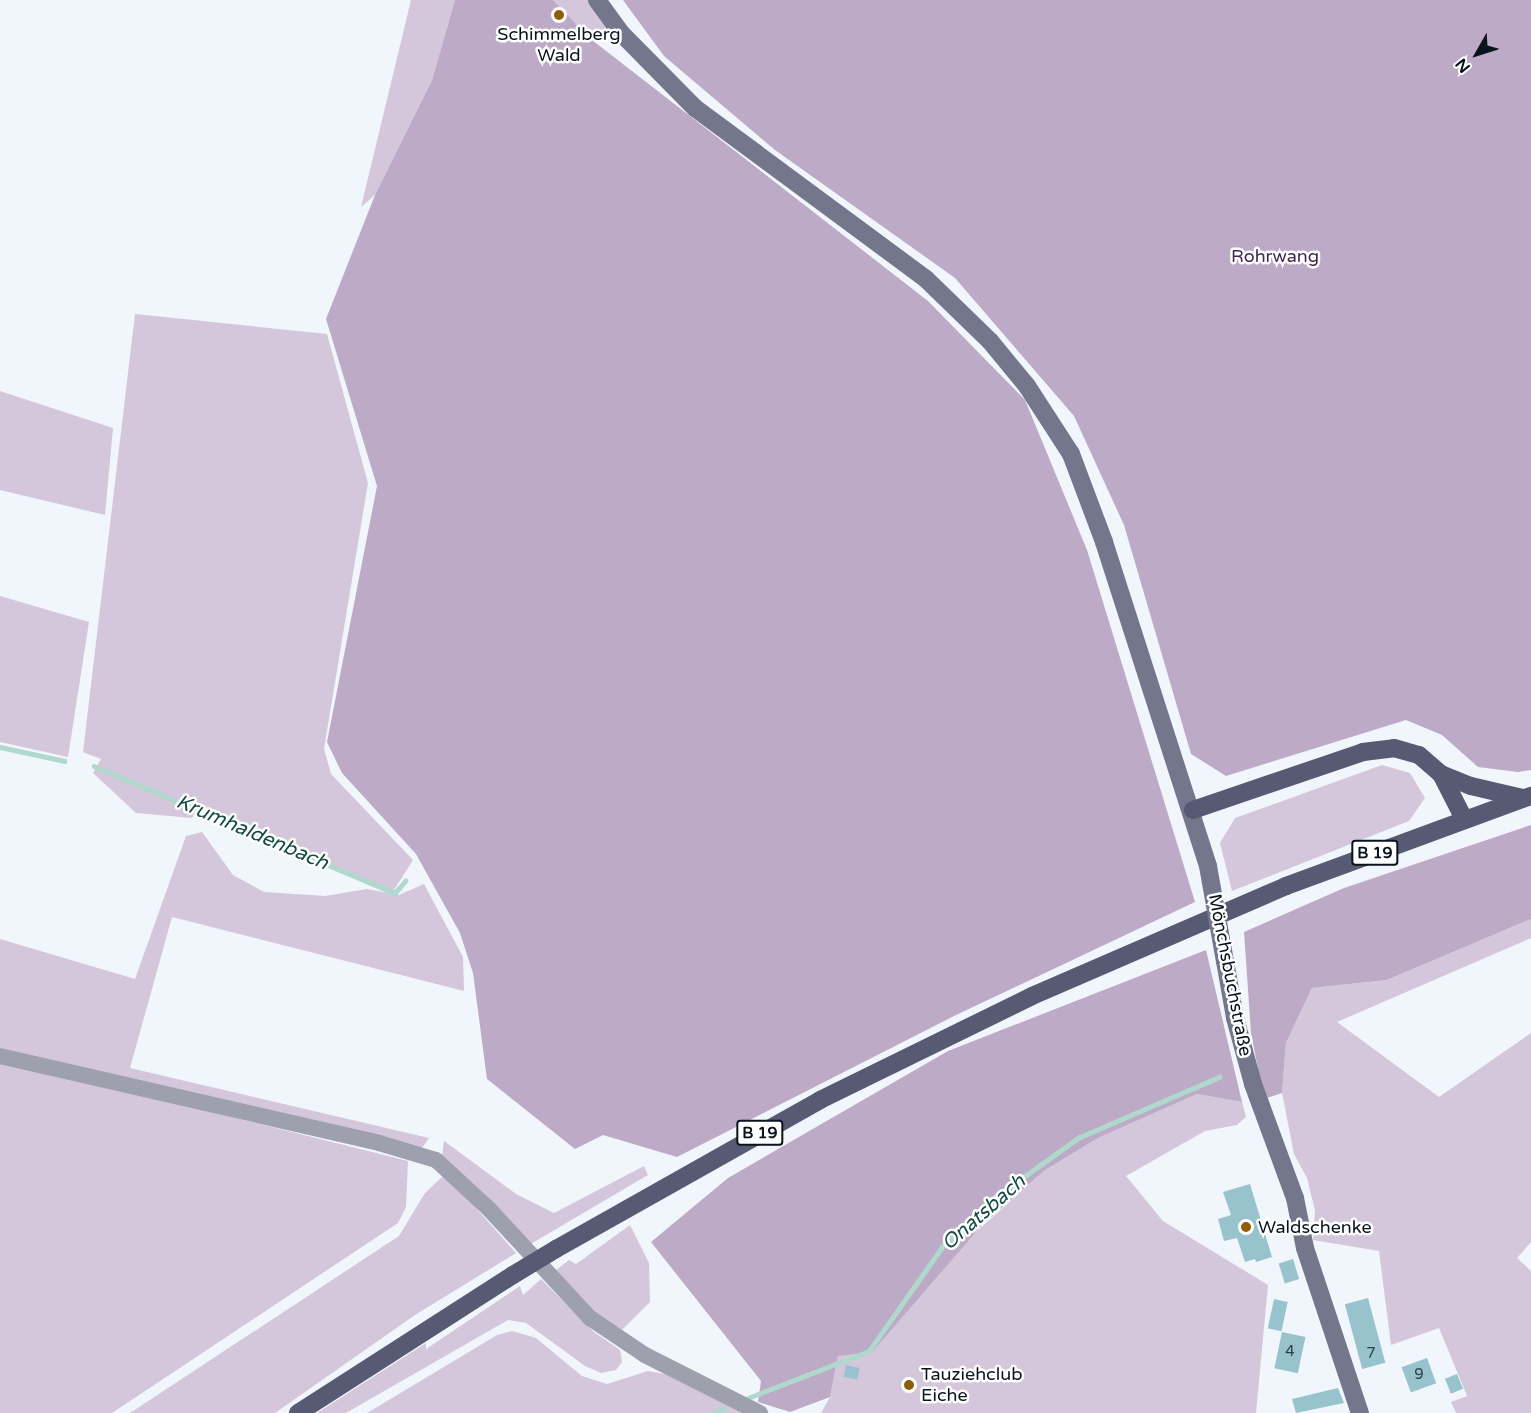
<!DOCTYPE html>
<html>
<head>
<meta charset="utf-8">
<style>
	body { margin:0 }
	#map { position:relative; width:1531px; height:1413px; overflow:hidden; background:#f0f6fb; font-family:"Varela Round",sans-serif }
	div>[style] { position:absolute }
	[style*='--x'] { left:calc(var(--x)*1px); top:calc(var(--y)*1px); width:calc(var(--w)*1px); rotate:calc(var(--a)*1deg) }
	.green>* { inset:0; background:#d4c7db }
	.forest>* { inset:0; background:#bdaac7 }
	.stream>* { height:4.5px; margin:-2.25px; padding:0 2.25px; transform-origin:2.25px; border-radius:2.25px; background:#b0d9ce }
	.building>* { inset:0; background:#98c3cc; transform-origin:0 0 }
	.street>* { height:16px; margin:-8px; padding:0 8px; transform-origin:8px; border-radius:8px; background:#9ea0ae }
	.secondary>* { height:18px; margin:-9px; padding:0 9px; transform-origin:9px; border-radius:9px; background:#74778b }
	.primary>* { height:18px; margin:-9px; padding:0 9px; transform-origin:9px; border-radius:9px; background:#575a73 }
	.secondary-bridge>* { height:18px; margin:-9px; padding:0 9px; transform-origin:9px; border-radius:9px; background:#74778b }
	.primary-bridge>* { height:18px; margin:-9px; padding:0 9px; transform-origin:9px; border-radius:9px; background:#575a73 }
	.dots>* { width:16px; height:16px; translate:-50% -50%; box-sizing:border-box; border:3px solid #fff; border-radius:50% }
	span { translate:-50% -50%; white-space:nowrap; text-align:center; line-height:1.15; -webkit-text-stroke:5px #fff; paint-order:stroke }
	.number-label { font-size:15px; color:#2e4049 }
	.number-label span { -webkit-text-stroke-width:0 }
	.shield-label span { padding:2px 4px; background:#fff; border:2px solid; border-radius:4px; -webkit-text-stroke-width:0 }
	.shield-label { font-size:16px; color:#0a141d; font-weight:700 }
	.poi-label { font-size:18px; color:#0a141d }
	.left { translate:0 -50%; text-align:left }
	.park-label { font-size:18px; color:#42274f }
	.street-label { font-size:18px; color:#0a141d }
	.water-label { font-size:20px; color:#134c41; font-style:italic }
	.north { position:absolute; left:1447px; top:24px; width:60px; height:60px; -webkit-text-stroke:4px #fff; paint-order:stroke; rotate:231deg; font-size:16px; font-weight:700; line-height:24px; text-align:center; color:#0a141d }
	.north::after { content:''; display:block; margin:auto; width:21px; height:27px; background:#0a141d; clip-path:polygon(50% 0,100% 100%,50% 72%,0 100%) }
</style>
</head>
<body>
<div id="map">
	<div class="green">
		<i style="clip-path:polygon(411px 0,455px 0,432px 80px,375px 195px,361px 207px)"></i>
		<i style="clip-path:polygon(553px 0,592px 0,615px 34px,592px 40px)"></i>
		<i style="clip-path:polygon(135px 314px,327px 334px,368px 483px,324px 749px,331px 774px,413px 860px,392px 893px,199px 804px,192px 818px,136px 813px,93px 773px,101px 759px,83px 752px)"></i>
		<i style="clip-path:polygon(0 391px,113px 428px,105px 515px,0 490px)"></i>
		<i style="clip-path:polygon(0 596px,89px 622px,68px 757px,0 742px)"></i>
		<i style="clip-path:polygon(1382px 765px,1410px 773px,1425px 798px,1409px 821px,1232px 891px,1220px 843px,1235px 818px)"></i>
		<i style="clip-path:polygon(202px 832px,233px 875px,264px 892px,325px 896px,367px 889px,399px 895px,424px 884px,463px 957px,464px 991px,172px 917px,130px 1068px,429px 1138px,422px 1148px,0 1048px,0 939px,135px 979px,186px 836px)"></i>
		<i style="clip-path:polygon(1531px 919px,1531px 938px,1337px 1022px,1439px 1097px,1531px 1033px,1531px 1242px,1517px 1258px,1531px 1271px,1531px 1413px,1456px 1413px,1451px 1402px,1467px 1396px,1439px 1328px,1391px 1345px,1379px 1251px,1313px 1240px,1315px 1211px,1307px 1178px,1294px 1154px,1282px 1093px,1286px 1043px,1312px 988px,1387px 980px)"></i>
		<i style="clip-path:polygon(0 1059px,408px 1161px,406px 1207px,398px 1223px,112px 1413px,0 1413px)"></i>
		<i style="clip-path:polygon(1197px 1094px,1242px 1102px,1246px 1117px,1237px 1125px,1205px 1131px,1126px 1176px,1163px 1221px,1268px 1285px,1256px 1413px,821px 1413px,830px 1397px,838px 1356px,1044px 1171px,1098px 1138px)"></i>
		<i style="clip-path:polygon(444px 1141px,516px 1194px,554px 1213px,644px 1166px,648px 1175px,529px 1245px,442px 1156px)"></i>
		<i style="clip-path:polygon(442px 1177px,459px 1189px,516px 1253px,415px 1315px,275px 1413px,130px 1413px,399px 1236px,425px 1193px)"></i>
		<i style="clip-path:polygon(630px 1225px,649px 1263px,650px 1302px,622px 1330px,591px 1311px,555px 1271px,569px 1260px,576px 1264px)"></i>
		<i style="clip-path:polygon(541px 1279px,594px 1332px,620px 1350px,622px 1362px,616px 1370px,601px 1373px,585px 1366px,526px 1323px,508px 1320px,346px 1413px,317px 1413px,426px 1343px,426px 1349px,520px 1286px,523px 1295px)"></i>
		<i style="clip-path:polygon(512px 1331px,536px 1338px,582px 1376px,607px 1384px,648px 1371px,676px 1376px,746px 1413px,367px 1413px,497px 1335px)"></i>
	</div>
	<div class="forest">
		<i style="clip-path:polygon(455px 0,553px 0,592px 40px,928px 301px,1025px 400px,1087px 550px,1195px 902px,956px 1015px,677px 1157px,603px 1135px,575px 1149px,487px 1079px,473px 973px,460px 933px,416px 854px,342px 773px,327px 742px,377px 486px,326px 319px,375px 195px,432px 80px)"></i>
		<i style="clip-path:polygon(623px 0,1531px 0,1531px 770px,1518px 772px,1478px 767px,1442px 735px,1406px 720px,1226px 776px,1191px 754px,1124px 525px,1074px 416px,955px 278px,775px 150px,664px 56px)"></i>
		<i style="clip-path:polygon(1531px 825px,1531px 919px,1387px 980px,1312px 988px,1286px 1043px,1282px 1093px,1264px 1099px,1251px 1033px,1244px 932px,1344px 888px)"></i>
		<i style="clip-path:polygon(1206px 950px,1242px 1102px,1197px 1094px,1098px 1138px,1044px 1171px,982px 1225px,872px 1352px,838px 1356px,830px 1397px,790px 1412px,758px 1402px,761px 1381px,651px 1242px,728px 1178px,948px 1051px)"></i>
	</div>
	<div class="stream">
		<i style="--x:0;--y:747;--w:66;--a:12.2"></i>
		<i style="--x:94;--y:766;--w:327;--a:22.9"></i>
		<i style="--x:395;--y:893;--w:16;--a:-50"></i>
		<i style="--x:748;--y:1398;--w:130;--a:-21.2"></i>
		<i style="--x:869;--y:1351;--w:127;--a:-54.9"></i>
		<i style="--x:942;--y:1247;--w:75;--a:-42.8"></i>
		<i style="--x:997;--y:1196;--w:100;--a:-35.6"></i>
		<i style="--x:1078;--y:1138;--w:154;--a:-23.4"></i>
		<i style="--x:713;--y:1413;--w:13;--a:-23"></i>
	</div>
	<div class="building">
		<i style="clip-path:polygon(1250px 1184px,1272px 1257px,1256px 1262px,1255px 1259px,1245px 1262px,1237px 1238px,1224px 1241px,1218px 1219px,1231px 1215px,1223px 1192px)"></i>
		<i style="left:1293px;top:1259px;width:21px;height:15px;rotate:73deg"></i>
		<i style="left:1368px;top:1298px;width:67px;height:24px;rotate:75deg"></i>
		<i style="left:1274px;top:1299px;width:14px;height:30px;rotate:12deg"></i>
		<i style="left:1282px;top:1332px;width:24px;height:37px;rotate:12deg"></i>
		<i style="left:1427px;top:1358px;width:27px;height:27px;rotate:70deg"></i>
		<i style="left:846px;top:1365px;width:14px;height:12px;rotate:12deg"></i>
		<i style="left:1457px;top:1374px;width:16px;height:13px;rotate:68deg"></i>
		<i style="clip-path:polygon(1338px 1388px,1344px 1403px,1296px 1413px,1292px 1399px)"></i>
	</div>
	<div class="street">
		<i style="--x:0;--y:1056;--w:389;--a:12.9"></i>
		<i style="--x:379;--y:1143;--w:59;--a:16.6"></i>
		<i style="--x:436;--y:1160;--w:72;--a:42.8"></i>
		<i style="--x:489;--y:1209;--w:149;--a:47.2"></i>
		<i style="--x:590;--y:1318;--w:66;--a:33.9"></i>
		<i style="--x:645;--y:1355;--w:129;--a:26.8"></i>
	</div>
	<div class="secondary">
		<i style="--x:597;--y:0;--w:39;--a:54"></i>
		<i style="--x:620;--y:32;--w:107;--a:45.4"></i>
		<i style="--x:695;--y:108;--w:287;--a:36.5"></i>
		<i style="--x:926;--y:279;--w:89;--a:44.1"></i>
		<i style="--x:990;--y:341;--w:58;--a:50.6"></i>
		<i style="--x:1027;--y:386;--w:81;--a:57.1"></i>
		<i style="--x:1071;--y:454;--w:94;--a:69.4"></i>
		<i style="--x:1104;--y:542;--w:340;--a:72.2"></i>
		<i style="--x:1225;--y:961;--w:58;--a:80"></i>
		<i style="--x:1235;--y:1018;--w:68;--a:74.7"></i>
		<i style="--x:1253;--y:1084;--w:121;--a:69.8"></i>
		<i style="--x:1295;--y:1198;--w:51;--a:78.7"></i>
		<i style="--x:1305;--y:1248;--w:174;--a:71.6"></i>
	</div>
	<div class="primary">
		<i style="--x:1441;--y:774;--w:32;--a:22"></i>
		<i style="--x:1471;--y:786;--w:52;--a:13.2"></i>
		<i style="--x:1193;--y:810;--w:180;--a:-18.8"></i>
		<i style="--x:1363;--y:752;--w:31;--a:-7"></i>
		<i style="--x:1394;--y:748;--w:26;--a:16"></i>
		<i style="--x:1419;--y:755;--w:29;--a:41"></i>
		<i style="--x:1441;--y:774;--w:51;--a:62.9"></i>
		<i style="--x:556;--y:1249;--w:303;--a:-29.4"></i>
		<i style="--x:820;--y:1100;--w:236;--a:-26.1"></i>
		<i style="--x:1032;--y:996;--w:277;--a:-23.4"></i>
		<i style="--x:1286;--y:886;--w:261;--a:-20.2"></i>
		<i style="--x:298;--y:1413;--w:255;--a:-32.7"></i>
	</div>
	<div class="secondary-bridge">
		<i style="--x:1208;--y:866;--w:97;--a:79.9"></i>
	</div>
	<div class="primary-bridge">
		<i style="--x:513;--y:1275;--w:50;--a:-31.2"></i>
	</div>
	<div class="dots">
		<i style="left:559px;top:15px;background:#8e5d08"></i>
		<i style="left:1246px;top:1227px;background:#8e5d08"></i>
		<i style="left:909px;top:1385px;background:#8e5d08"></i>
	</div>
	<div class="number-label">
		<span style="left:1290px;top:1352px">4</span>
		<span style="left:1371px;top:1354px">7</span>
		<span style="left:1419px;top:1375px">9</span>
	</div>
	<div class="shield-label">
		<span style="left:1375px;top:853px">B 19</span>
		<span style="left:760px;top:1133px">B 19</span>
	</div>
	<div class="poi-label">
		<span style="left:559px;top:45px">Schimmelberg<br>Wald</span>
		<span class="left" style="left:1258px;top:1227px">Waldschenke</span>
		<span class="left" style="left:921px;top:1385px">Tauziehclub<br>Eiche</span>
	</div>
	<div class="park-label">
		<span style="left:1275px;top:256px">Rohrwang</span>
	</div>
	<div class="street-label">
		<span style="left:1230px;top:975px;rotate:79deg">Mönchsbuchstraße</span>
	</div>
	<div class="water-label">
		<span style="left:252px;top:833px;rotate:23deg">Krumhaldenbach</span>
		<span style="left:984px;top:1213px;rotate:-41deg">Onatsbach</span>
	</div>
	<div class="north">N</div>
</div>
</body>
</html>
